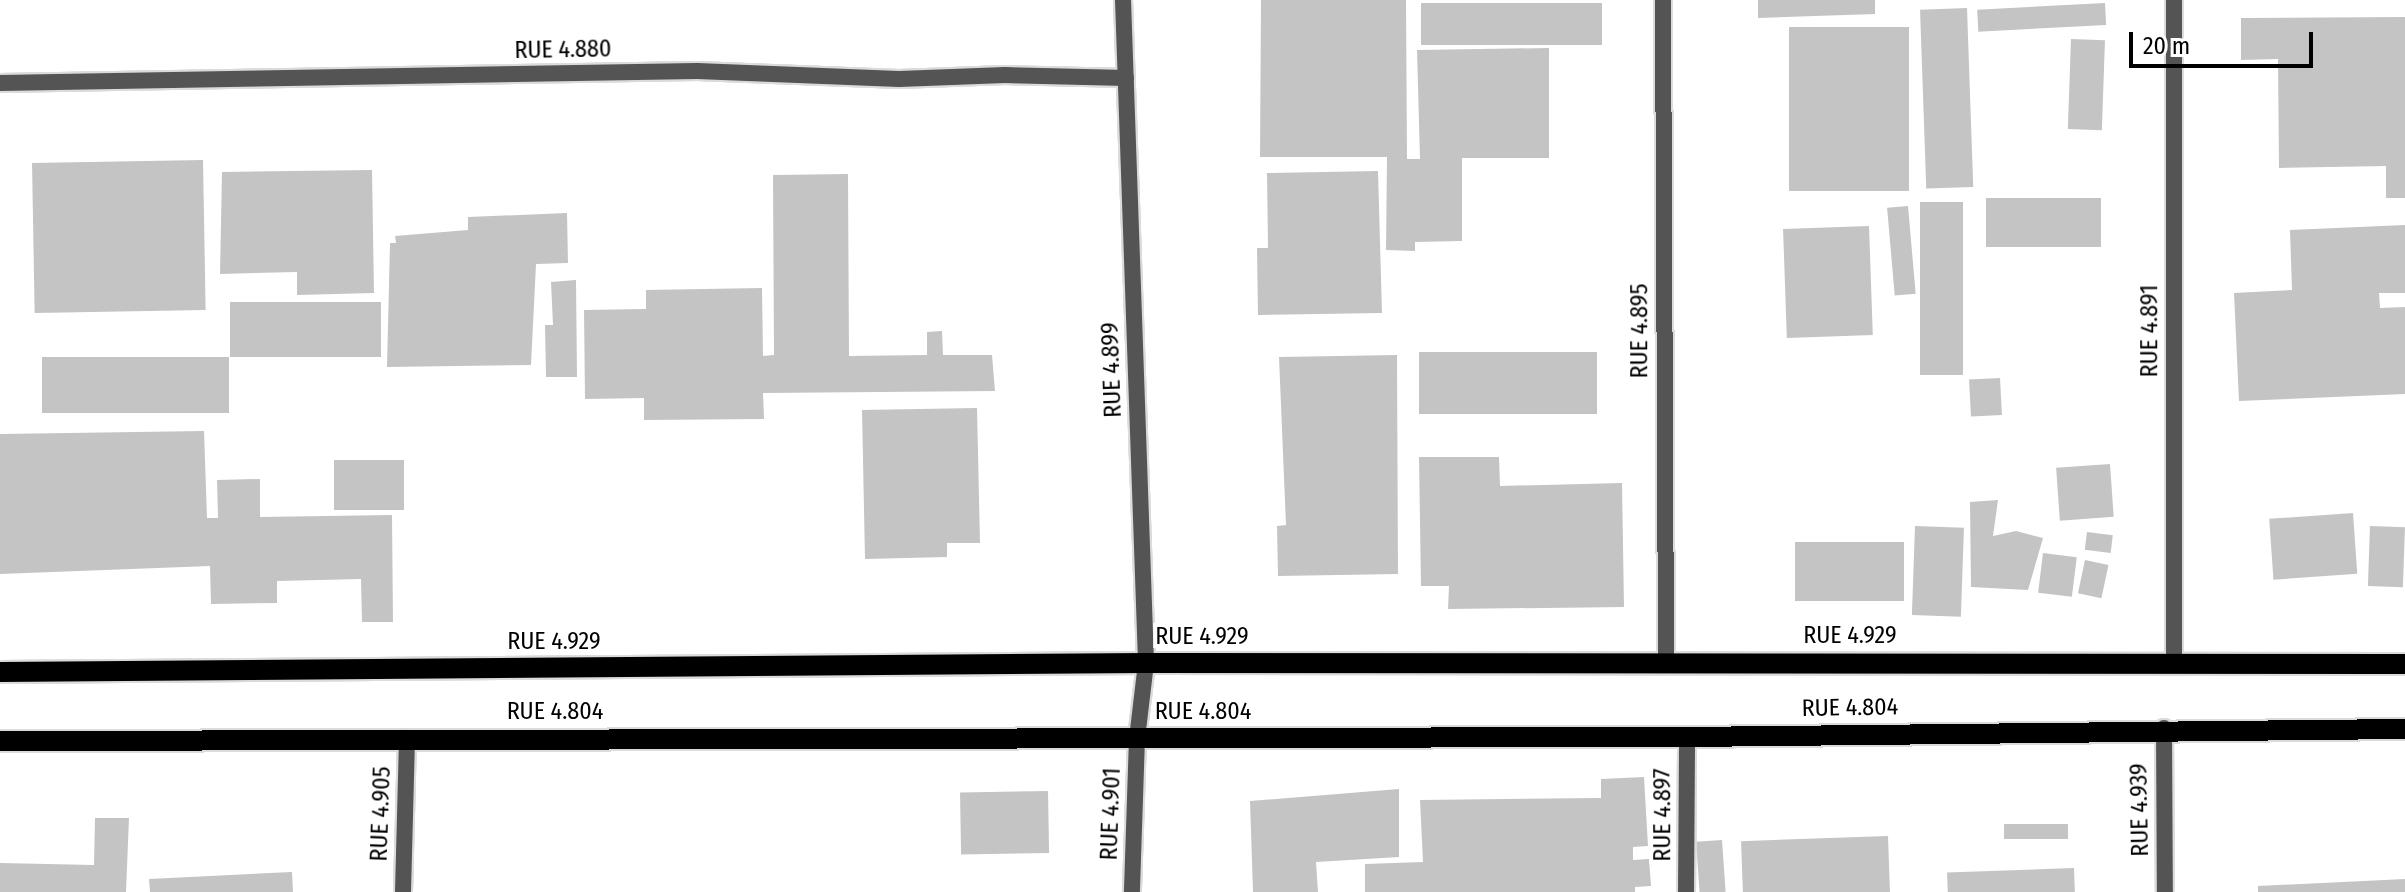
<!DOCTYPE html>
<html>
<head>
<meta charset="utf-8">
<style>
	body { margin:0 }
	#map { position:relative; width:2405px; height:892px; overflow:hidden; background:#fff; font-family:"Fira Sans Condensed",sans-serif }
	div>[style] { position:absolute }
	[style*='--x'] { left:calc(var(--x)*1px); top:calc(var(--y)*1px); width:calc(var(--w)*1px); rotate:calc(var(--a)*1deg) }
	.building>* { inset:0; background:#c4c4c4; transform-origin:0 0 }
	.roads { filter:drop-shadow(2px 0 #dbdbdb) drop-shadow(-2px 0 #dbdbdb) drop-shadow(0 2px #dbdbdb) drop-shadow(0 -2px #dbdbdb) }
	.minor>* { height:16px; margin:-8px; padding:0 8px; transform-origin:8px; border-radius:8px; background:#545454 }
	.primary>* { height:20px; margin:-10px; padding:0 10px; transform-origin:10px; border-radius:10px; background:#000 }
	span { translate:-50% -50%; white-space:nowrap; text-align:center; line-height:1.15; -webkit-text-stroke:8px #fff; paint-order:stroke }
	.street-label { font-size:24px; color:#000 }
	.scale { position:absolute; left:2129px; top:32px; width:184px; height:36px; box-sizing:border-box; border:4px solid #000; border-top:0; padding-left:10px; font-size:24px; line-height:28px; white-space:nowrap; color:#000; -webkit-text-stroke:6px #fff; paint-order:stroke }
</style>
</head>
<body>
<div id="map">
	<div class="building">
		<i style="clip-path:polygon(1261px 0,1406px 0,1407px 159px,1420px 159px,1417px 50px,1549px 48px,1549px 158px,1462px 158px,1462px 241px,1415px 242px,1415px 251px,1386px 250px,1387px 157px,1260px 157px)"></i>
		<i style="clip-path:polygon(1758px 0,1875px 0,1875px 14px,1758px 18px)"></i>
		<i style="left:1421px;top:3px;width:181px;height:42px"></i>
		<i style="left:2105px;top:3px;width:22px;height:128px;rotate:87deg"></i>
		<i style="left:1967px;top:8px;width:179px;height:47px;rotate:88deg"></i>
		<i style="clip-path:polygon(2405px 17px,2405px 198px,2386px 198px,2386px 166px,2279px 168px,2278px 59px,2241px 60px,2241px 18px)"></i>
		<i style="left:1789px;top:27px;width:120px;height:164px"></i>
		<i style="left:2071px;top:39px;width:34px;height:90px;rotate:2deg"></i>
		<i style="left:203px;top:160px;width:150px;height:171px;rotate:89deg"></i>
		<i style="clip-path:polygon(372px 170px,374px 293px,297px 295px,297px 272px,220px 274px,222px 172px)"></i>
		<i style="clip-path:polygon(1378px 171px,1382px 313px,1258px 315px,1257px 248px,1268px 248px,1267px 173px)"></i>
		<i style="clip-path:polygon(848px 174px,849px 356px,927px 355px,927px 332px,942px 331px,943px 355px,992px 355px,995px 391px,763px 393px,764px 419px,644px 420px,644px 398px,585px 399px,584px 310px,646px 309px,646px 290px,762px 288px,763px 356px,774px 355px,773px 175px)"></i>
		<i style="left:2101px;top:198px;width:49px;height:115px;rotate:90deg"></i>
		<i style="left:1920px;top:202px;width:43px;height:173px"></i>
		<i style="left:1908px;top:206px;width:88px;height:21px;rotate:85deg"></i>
		<i style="clip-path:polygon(567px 213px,568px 263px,536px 264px,531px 365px,387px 367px,390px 243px,396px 243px,395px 236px,468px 230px,468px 217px)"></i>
		<i style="clip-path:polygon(2405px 225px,2405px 293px,2379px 293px,2380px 308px,2405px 307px,2405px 394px,2239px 401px,2234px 293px,2292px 290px,2290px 230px)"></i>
		<i style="left:1869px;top:226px;width:109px;height:86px;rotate:88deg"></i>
		<i style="clip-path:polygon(576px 280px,577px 377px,546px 377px,545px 325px,553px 325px,551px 282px)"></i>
		<i style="left:230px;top:302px;width:151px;height:55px"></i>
		<i style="left:1597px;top:352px;width:62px;height:178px;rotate:90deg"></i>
		<i style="clip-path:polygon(1397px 355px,1398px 574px,1278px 576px,1277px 526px,1286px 525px,1279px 357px)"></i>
		<i style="left:229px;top:357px;width:56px;height:187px;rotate:90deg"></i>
		<i style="left:2000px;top:378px;width:37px;height:31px;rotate:87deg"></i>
		<i style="clip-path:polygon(977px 408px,980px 543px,947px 543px,947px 557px,865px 559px,862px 410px)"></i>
		<i style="clip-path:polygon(204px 431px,207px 518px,218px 518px,217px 480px,260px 479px,260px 517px,392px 515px,393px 622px,362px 622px,361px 579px,277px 581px,277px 603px,211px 604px,210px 566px,0 574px,0 434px)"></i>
		<i style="clip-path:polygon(1419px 457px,1499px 457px,1500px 486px,1622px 483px,1624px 607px,1448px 609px,1449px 586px,1421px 586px)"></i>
		<i style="left:334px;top:460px;width:70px;height:50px"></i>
		<i style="left:2110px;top:464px;width:53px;height:54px;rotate:86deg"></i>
		<i style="clip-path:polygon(1998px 500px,1993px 536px,2016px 531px,2043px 538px,2028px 590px,1971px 587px,1970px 502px)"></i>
		<i style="left:2353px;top:513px;width:61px;height:84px;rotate:86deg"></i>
		<i style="left:1915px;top:526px;width:49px;height:89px;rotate:2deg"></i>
		<i style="left:2370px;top:526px;width:35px;height:60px;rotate:2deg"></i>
		<i style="left:2087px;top:532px;width:26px;height:18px;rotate:7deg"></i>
		<i style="left:1795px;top:542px;width:109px;height:59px"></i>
		<i style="left:2043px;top:553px;width:34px;height:40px;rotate:7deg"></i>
		<i style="left:2085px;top:560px;width:24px;height:34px;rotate:12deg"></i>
		<i style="clip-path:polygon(1644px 777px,1648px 846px,1633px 847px,1633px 860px,1649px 859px,1651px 886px,1635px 887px,1635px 892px,1365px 892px,1365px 864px,1423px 862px,1420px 800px,1601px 798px,1601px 779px)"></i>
		<i style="clip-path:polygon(1399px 789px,1399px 857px,1316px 862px,1318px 892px,1253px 892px,1250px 801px)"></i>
		<i style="left:1048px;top:791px;width:62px;height:88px;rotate:89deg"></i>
		<i style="clip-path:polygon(95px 818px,129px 818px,126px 892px,0 892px,0 863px,94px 865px)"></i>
		<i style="left:2004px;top:824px;width:64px;height:15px"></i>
		<i style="left:1888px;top:836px;width:56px;height:147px;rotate:88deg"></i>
		<i style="left:1722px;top:840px;width:52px;height:26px;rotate:86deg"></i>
		<i style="left:2074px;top:868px;width:24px;height:127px;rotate:88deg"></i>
		<i style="clip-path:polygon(292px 872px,293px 892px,150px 892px,149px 879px)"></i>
		<i style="clip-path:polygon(2405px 879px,2405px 892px,2258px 892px,2258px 886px)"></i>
	</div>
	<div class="roads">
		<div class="minor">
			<i style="--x:1123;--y:0;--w:663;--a:88.01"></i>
			<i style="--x:1146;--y:663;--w:76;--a:96.8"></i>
			<i style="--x:1137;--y:738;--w:154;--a:91.9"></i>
			<i style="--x:1663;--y:0;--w:662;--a:89.74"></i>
			<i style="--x:2174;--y:0;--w:662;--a:90"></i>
			<i style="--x:0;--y:83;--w:697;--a:-0.99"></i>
			<i style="--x:697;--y:71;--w:202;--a:2.3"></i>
			<i style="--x:899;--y:79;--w:106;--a:-2.2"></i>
			<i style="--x:1005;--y:75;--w:121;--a:1.4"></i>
			<i style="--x:2164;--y:728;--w:164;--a:89.7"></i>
			<i style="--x:403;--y:892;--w:154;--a:-88.5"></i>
			<i style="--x:1686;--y:892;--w:155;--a:-89.6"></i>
		</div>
		<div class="primary">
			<i style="--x:0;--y:672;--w:1146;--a:-0.45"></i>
			<i style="--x:1146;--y:663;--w:1259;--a:0.05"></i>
			<i style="--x:0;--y:741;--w:1687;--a:-0.14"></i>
			<i style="--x:1687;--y:737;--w:718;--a:-0.64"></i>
		</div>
	</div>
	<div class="street-label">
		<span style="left:563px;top:50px;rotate:-1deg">RUE 4.880</span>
		<span style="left:1640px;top:331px;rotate:-90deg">RUE 4.895</span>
		<span style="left:2150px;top:331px;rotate:-90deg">RUE 4.891</span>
		<span style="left:1112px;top:370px;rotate:-92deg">RUE 4.899</span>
		<span style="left:1850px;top:636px">RUE 4.929</span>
		<span style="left:1202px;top:637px">RUE 4.929</span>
		<span style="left:554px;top:642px">RUE 4.929</span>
		<span style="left:1850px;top:708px;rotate:-1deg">RUE 4.804</span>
		<span style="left:555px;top:712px">RUE 4.804</span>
		<span style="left:1203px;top:712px">RUE 4.804</span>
		<span style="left:2140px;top:810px;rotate:-91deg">RUE 4.939</span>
		<span style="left:381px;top:814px;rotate:-88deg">RUE 4.905</span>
		<span style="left:1111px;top:814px;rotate:-88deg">RUE 4.901</span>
		<span style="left:1663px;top:815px;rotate:-90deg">RUE 4.897</span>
	</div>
	<div class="scale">20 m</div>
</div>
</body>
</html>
